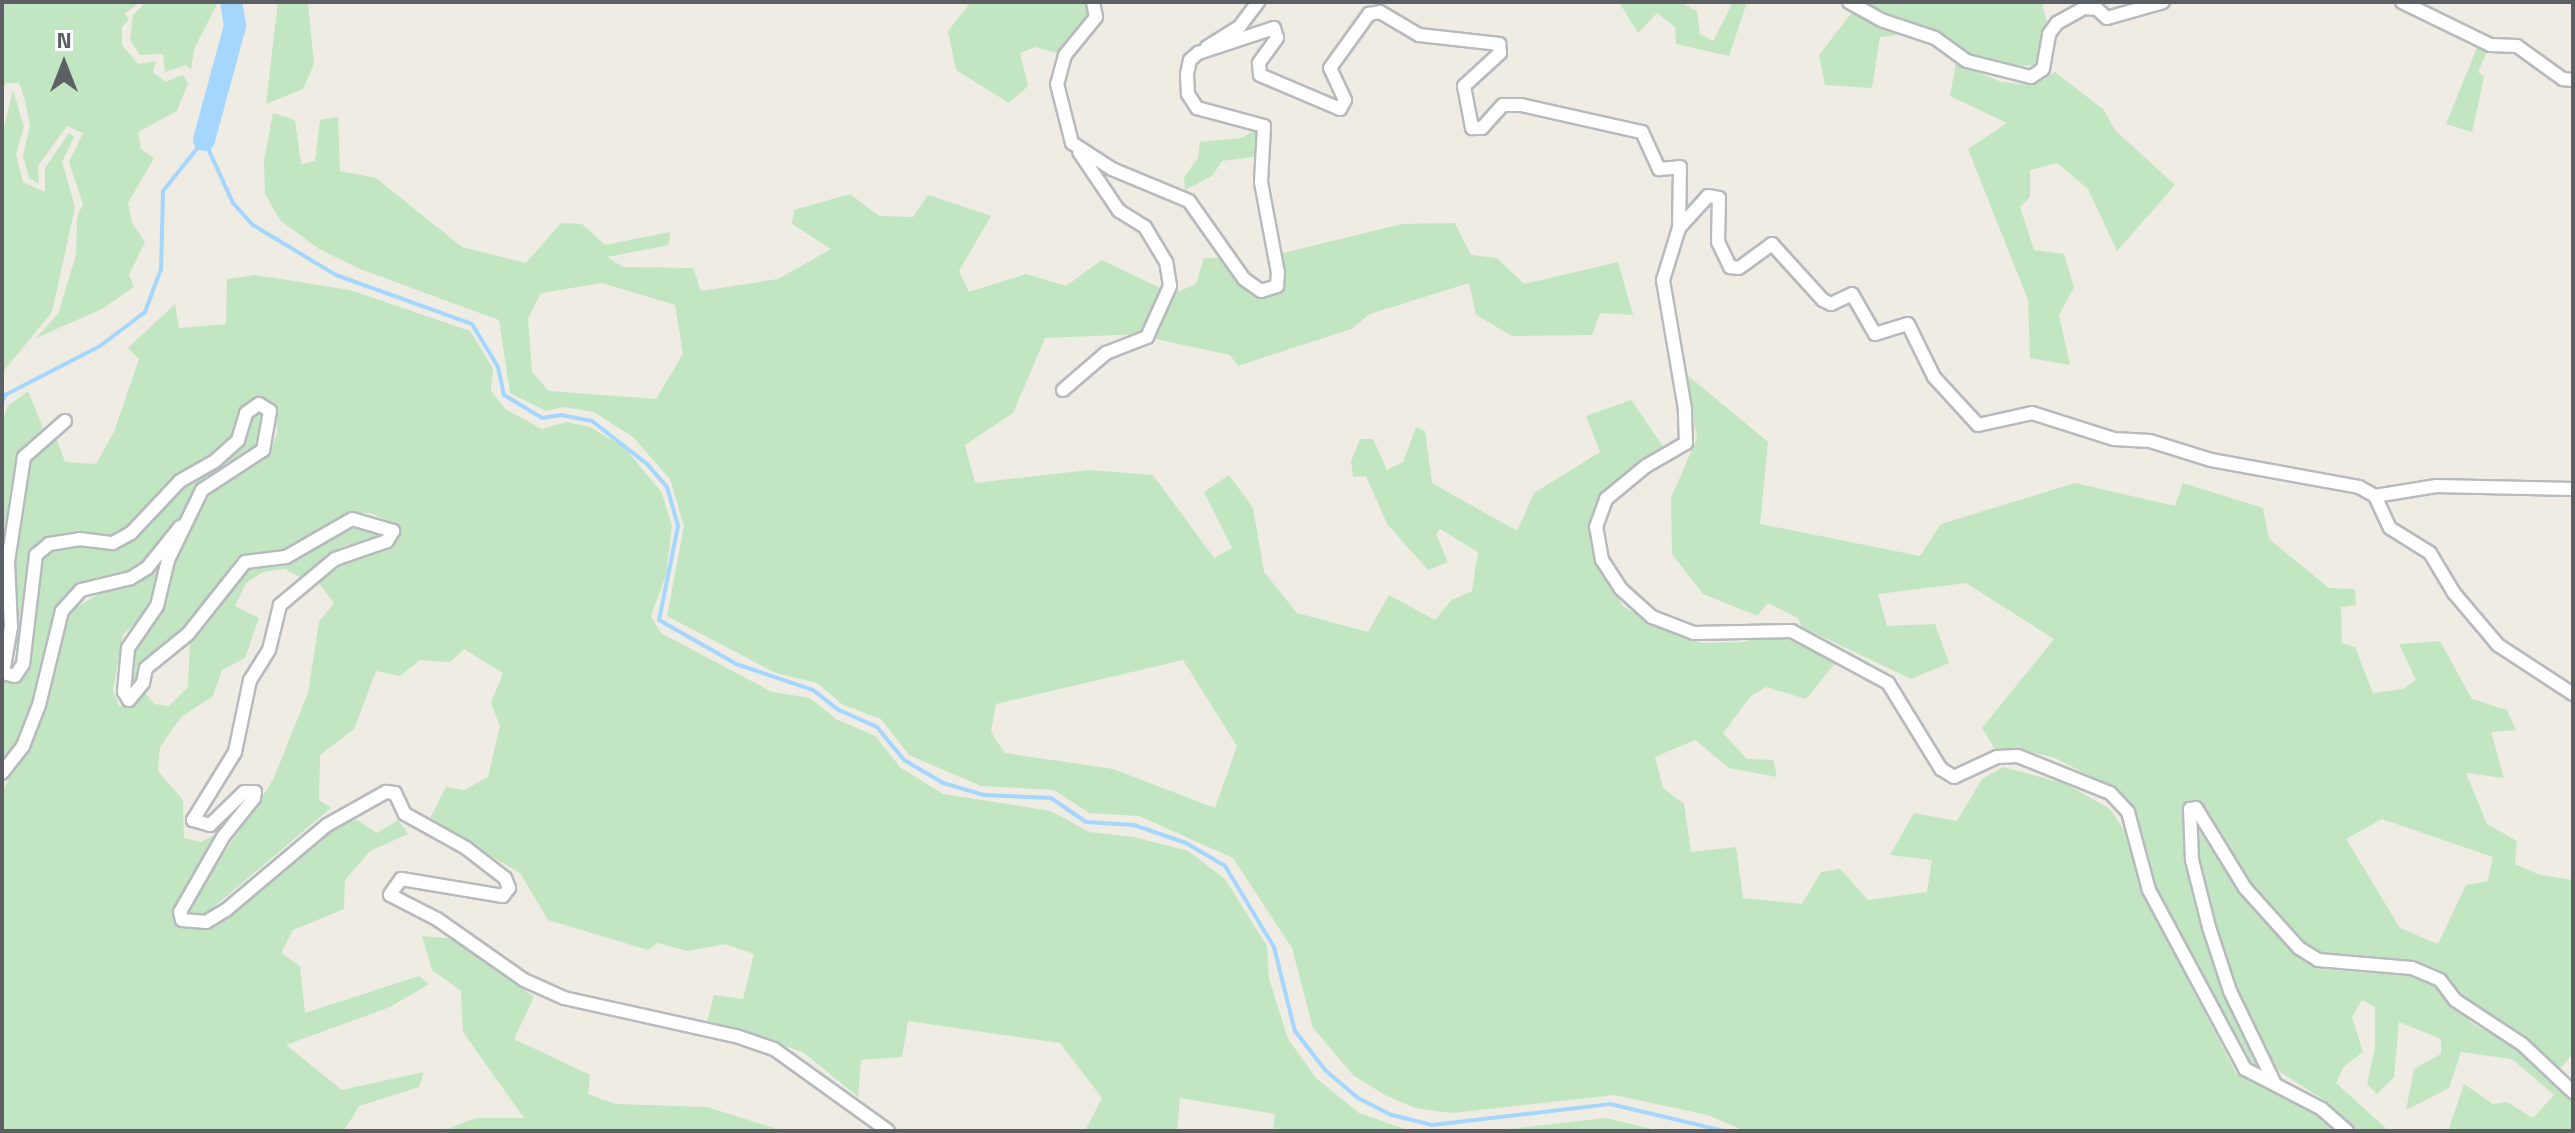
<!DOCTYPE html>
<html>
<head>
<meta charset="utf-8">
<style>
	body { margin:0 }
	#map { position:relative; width:2575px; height:1133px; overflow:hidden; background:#efece4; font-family:"Titillium Web",sans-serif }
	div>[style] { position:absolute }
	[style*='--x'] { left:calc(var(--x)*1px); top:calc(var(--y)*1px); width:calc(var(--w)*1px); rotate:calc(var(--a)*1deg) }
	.green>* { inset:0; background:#c1e6c1 }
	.stream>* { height:4px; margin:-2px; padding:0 2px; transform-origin:2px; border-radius:2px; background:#a5d6fe }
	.river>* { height:22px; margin:-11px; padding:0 11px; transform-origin:11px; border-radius:11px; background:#a5d6fe }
	.roads { filter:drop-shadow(2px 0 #b7babe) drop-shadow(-2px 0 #b7babe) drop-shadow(0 2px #b7babe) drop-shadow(0 -2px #b7babe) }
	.minor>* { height:12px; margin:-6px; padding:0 6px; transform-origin:6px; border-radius:6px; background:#fff }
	span { translate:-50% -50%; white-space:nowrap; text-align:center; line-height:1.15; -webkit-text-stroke:8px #fff; paint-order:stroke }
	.frame { position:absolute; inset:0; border:4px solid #5c6065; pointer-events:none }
	.north { position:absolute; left:24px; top:24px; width:80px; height:80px; -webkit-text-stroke:6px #fff; paint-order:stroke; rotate:0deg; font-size:22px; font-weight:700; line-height:32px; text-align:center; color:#5c6065 }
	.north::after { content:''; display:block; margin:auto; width:28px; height:36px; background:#5c6065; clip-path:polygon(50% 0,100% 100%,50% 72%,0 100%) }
</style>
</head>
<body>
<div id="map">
	<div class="green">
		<i style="clip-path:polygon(2px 2px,141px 2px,125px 13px,129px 20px,122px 27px,122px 45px,138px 64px,156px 61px,153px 72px,165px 82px,183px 75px,188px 83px,177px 111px,138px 132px,141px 149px,154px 158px,128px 203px,132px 223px,145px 242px,129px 275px,134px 287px,102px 309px,36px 338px,58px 314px,76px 255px,77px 217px,83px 204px,69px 162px,83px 133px,67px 126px,38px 166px,39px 184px,29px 178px,23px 156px,30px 126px,25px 100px,19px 83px,6px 83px,2px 91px)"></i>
		<i style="clip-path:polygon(146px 2px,217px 4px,194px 49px,191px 70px,186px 65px,165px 72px,163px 54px,140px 55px,130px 40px,133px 15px)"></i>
		<i style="clip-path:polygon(278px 2px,308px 2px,314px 64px,303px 89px,266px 104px)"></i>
		<i style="clip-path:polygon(971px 2px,1086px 2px,1089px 17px,1057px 53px,1035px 47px,1020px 53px,1028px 86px,1009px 103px,956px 70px,948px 31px)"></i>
		<i style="clip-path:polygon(1619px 2px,1680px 2px,1697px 11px,1700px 34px,1713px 41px,1733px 2px,1747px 2px,1729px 56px,1676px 44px,1675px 27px,1657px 13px,1638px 33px)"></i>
		<i style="clip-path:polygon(1859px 2px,2042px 2px,2047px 24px,2036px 65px,2003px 67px,1969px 56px)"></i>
		<i style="clip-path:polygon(1853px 11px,1905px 34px,1880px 37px,1872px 88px,1825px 85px,1819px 55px)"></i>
		<i style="clip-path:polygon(2478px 45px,2488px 50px,2478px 72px,2484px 77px,2472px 132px,2446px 124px)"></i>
		<i style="clip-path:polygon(1956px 62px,2001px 82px,2034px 85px,2055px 72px,2104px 110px,2115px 130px,2175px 185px,2117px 251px,2088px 189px,2057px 163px,2030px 170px,2030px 197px,2020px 207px,2034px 250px,2064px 254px,2074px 287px,2059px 315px,2070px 365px,2030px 358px,2028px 300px,1968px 149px,2007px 123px,1950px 96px)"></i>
		<i style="clip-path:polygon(13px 90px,24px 127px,16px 154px,23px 182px,45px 192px,45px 168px,69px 133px,74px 137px,62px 162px,75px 207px,52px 312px,2px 373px,2px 136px)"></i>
		<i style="clip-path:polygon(evenodd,273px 113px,295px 120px,301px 164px,315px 161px,320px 120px,338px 117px,340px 171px,376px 178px,462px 247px,526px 263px,561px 223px,582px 224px,605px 245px,670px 232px,669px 245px,607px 257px,623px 267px,693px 268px,701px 291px,778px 279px,831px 249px,792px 224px,794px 210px,850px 194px,879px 216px,913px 217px,928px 195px,991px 216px,959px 271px,969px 292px,1026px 274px,1066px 286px,1102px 260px,1164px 290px,1142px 334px,1045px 338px,1013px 413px,965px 445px,975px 483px,1089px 470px,1153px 475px,1214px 558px,1232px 548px,1204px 492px,1229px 475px,1253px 508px,1264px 572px,1297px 613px,1368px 632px,1389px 595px,1435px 620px,1452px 600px,1472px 591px,1478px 552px,1440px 529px,1436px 534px,1448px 562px,1428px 570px,1387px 524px,1366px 476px,1353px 477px,1351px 461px,1360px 439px,1373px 439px,1387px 470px,1403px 462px,1416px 427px,1425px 431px,1432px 483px,1517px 531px,1534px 493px,1600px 452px,1586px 416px,1631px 400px,1667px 452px,1601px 496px,1589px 529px,1599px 569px,1623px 606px,1657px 627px,1702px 643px,1743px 642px,1767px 635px,1793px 637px,1836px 662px,1806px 699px,1766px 687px,1751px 696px,1723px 733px,1747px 759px,1773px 760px,1777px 777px,1729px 768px,1695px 740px,1655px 757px,1663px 788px,1684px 804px,1691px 852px,1736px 847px,1743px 898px,1802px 904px,1821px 872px,1840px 869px,1868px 900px,1927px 892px,1932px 860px,1890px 855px,1914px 813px,1957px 821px,1982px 779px,2003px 767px,2066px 784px,2110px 809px,2131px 841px,2140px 888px,2236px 1073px,2319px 1113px,2336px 1131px,1745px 1131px,1708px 1115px,1614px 1095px,1452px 1113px,1415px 1108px,1385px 1095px,1353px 1075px,1313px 1028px,1292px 948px,1233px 858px,1139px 816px,1089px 813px,1054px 790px,981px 786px,909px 755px,881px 719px,843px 705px,817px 683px,776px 673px,667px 616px,684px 526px,670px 479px,633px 437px,594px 412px,564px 407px,546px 411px,510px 393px,499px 320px,360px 269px,319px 249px,280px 220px,265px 194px,264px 160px,273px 113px,602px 283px,675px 305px,683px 354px,656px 399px,549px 391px,532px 372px,528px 319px,541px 293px,602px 283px,273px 113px,1183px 660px,1237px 746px,1215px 808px,1113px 769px,1005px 753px,991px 732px,996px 704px,1183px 660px)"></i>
		<i style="clip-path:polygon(1260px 128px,1260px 156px,1222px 161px,1212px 176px,1185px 190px,1184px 177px,1198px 158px,1200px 142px,1241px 138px)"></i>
		<i style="clip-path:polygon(1455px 223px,1471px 255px,1497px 258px,1524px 284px,1618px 262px,1633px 315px,1600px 313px,1592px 335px,1512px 336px,1476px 315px,1469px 283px,1370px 314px,1351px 329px,1238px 366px,1230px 355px,1151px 338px,1175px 293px,1196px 284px,1204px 258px,1219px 258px,1257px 293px,1283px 279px,1283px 253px,1402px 224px)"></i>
		<i style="clip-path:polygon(255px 275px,350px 290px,470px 331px,493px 368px,491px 391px,505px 409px,542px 429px,566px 422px,590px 427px,625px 448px,662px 493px,672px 526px,666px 575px,651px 616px,661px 633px,772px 692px,810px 698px,836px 719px,875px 736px,901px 768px,943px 794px,1051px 811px,1089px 832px,1134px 837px,1188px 851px,1225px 879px,1267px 946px,1269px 979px,1288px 1039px,1316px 1078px,1359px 1113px,1410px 1131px,1273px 1131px,1275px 1114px,1180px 1098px,1177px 1131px,1085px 1131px,1102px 1098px,1060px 1043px,908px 1021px,902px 1057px,861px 1060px,858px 1097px,803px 1052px,707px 1021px,714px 995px,743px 999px,754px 954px,725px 944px,688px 951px,657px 943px,648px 950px,548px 920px,520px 873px,429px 821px,446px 787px,464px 790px,488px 777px,500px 726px,491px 703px,503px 673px,464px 649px,450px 662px,420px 660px,400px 676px,376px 671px,354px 729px,320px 755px,319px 800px,331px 808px,209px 911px,194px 918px,184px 913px,273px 780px,308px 693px,319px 622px,334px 603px,319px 583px,347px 561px,389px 549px,399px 539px,400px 527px,371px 513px,349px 514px,285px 553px,237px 557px,197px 617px,144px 660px,130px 693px,132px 648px,196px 517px,209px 492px,269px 454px,277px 434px,276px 408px,260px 399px,232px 438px,212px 457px,174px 477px,131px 527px,112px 536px,68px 533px,34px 552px,20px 639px,8px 666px,13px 555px,28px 458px,56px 437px,65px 462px,96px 464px,114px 432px,139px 359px,128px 348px,175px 304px,179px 328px,226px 324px,227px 279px)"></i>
		<i style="clip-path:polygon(evenodd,1686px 374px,1768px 442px,1760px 524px,1920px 556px,1941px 524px,2075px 483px,2175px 506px,2183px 483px,2263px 508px,2269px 539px,2329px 588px,2355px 589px,2356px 605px,2341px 607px,2342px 643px,2355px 647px,2373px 693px,2403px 689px,2416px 680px,2399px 644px,2440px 641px,2472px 699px,2507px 710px,2516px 730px,2491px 732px,2504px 778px,2466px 773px,2487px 824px,2517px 841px,2515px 864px,2540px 875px,2573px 880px,2573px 1053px,2561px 1068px,2461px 999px,2445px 975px,2418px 963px,2318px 954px,2301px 942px,2249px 882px,2199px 800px,2185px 807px,2188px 864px,2214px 957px,2262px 1070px,2243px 1059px,2157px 889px,2132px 804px,2113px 788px,2055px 758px,2020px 749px,1996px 751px,1982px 728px,2054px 639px,1966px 583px,1878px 594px,1887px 626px,1935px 624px,1949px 663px,1911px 679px,1802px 627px,1798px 618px,1768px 603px,1757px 616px,1703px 594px,1672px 554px,1671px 498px,1697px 438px,1686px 374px,2382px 819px,2493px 857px,2488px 881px,2466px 885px,2438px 944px,2400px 928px,2346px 839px,2382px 819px)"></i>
		<i style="clip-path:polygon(28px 391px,43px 428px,23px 447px,10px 490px,2px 556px,2px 422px,8px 406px)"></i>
		<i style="clip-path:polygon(265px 414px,260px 445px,196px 490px,185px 515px,157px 545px,147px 565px,129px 575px,97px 577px,81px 585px,58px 612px,48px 663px,20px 743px,2px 768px,2px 677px,16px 680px,42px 555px,62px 547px,120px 546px,182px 484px,244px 441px,254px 415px)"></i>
		<i style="clip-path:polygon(352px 522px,382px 529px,383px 536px,341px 547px,300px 577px,285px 569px,263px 572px,246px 583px,235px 606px,259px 618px,245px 658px,222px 670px,213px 696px,181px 717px,160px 747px,158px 771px,183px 800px,184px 838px,201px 842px,222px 831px,175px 908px,178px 923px,187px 928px,212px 925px,230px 916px,337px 826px,357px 820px,377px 833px,398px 820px,408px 834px,370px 851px,345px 880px,344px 909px,293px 930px,281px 953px,300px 966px,305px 1013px,419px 976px,429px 984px,390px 1007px,286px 1045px,342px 1090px,424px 1072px,419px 1087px,359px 1106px,344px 1131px,2px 1131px,2px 792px,47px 707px,70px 611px,107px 589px,143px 580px,166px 556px,152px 606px,123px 635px,113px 690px,119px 706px,131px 706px,144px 691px,154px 704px,169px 706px,188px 687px,190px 636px,245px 566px,268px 561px)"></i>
		<i style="clip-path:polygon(2197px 819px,2242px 894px,2302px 960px,2319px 969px,2409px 976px,2434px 984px,2473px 1024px,2526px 1052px,2573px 1102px,2573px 1131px,2448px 1131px,2464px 1084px,2493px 1104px,2507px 1102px,2533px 1118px,2554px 1095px,2512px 1059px,2461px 1052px,2449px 1088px,2406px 1110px,2414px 1069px,2441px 1054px,2441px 1039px,2399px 1022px,2394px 1077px,2377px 1094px,2367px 1084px,2375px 1048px,2375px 1007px,2362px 1000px,2352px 1017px,2363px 1052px,2344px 1066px,2336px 1083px,2389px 1131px,2357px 1131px,2326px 1101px,2277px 1070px,2235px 987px,2198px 859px)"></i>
		<i style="clip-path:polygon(422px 936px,456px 939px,534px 997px,514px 1039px,590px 1075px,588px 1094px,616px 1104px,707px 1107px,783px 1131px,442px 1131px,476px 1118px,524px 1118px,463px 1032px,461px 991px,432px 970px)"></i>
		<i style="clip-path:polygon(1606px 1118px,1660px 1131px,1487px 1131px,1490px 1131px)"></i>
	</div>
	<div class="stream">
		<i style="--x:2;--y:402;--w:8;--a:-67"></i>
		<i style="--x:5;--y:395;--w:107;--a:-27.3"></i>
		<i style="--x:100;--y:346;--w:56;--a:-37.1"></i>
		<i style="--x:145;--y:312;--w:46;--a:-69.6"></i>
		<i style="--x:161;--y:269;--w:78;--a:-88.5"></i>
		<i style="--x:163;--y:191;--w:65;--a:-51.2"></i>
		<i style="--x:204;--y:140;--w:69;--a:65.3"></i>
		<i style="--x:233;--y:203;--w:30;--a:48"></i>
		<i style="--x:253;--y:225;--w:97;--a:31.1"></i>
		<i style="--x:336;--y:275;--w:145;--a:19.8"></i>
		<i style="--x:472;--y:324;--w:50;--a:58.8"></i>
		<i style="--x:498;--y:367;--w:29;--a:78"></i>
		<i style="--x:504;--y:395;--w:44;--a:31.2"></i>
		<i style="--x:542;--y:418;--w:19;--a:-9"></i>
		<i style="--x:561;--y:415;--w:32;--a:11"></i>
		<i style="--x:592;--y:421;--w:70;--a:38"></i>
		<i style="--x:647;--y:464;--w:30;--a:49"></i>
		<i style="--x:667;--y:487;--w:41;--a:74.2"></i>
		<i style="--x:678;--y:526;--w:96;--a:101.4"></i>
		<i style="--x:659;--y:620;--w:89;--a:29.7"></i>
		<i style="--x:736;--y:664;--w:81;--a:18.7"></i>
		<i style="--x:813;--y:690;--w:33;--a:38"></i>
		<i style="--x:839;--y:710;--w:42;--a:24.1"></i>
		<i style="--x:877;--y:727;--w:43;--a:50.7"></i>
		<i style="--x:904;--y:760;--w:45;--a:30.5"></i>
		<i style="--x:943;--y:783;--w:43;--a:16.3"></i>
		<i style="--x:984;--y:795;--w:67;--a:2.6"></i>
		<i style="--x:1051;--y:798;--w:42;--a:34.4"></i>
		<i style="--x:1086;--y:822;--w:48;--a:3.6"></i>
		<i style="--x:1134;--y:825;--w:55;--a:19.1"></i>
		<i style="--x:1186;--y:843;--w:45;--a:30.5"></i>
		<i style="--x:1225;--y:866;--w:95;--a:58.8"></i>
		<i style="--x:1274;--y:947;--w:87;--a:76"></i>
		<i style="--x:1295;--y:1031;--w:49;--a:52.4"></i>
		<i style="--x:1325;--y:1070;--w:43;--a:40.3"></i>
		<i style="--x:1358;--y:1098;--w:38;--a:27"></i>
		<i style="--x:1392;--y:1115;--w:41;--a:14"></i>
		<i style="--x:1432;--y:1125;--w:179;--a:-6.7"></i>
		<i style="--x:1610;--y:1104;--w:117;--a:13.3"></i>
	</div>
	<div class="river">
		<i style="--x:204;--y:140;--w:118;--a:-74.8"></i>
		<i style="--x:235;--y:26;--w:24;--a:-99"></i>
	</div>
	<div class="roads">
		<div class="minor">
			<i style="--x:1093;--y:2;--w:15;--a:79"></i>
			<i style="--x:1096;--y:17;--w:49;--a:129.2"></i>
			<i style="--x:1065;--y:55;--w:30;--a:105"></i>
			<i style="--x:1057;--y:84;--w:61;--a:75.7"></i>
			<i style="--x:1072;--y:143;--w:48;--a:33"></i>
			<i style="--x:1112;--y:169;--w:83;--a:22.6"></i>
			<i style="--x:1189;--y:201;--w:95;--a:54.8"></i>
			<i style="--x:1244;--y:279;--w:21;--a:35"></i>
			<i style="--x:1261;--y:291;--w:17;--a:-17"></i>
			<i style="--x:1277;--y:286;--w:13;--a:-86"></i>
			<i style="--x:1278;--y:273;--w:93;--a:-100.6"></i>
			<i style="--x:1261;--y:182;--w:56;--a:-86.9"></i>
			<i style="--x:1264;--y:126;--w:69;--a:-165"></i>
			<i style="--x:1197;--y:108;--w:17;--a:-123"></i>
			<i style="--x:1188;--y:94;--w:20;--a:-93"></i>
			<i style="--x:1187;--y:74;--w:14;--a:-78"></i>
			<i style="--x:1190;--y:60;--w:11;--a:-41"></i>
			<i style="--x:1198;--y:53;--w:80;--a:-18.2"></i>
			<i style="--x:1274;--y:28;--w:10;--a:73"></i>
			<i style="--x:1277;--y:38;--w:31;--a:126"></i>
			<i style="--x:1259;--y:63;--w:12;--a:85"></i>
			<i style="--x:1260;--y:75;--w:87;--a:23"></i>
			<i style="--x:1340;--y:109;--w:10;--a:-61"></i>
			<i style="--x:1345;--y:100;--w:35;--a:-115"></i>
			<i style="--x:1330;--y:68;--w:67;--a:-54.2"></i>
			<i style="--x:1369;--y:14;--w:11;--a:-10"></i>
			<i style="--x:1380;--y:12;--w:45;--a:30.5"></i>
			<i style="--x:1419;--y:35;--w:81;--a:6.4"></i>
			<i style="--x:1499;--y:44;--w:9;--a:84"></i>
			<i style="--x:1500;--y:53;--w:49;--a:137.5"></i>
			<i style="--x:1464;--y:86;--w:43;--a:79.2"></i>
			<i style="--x:1472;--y:128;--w:10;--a:0"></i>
			<i style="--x:1482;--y:128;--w:31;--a:-48"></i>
			<i style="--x:1503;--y:105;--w:18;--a:0"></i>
			<i style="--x:1521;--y:105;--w:124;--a:12.6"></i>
			<i style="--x:1642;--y:132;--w:41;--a:65.3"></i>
			<i style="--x:1659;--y:169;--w:21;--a:-5"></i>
			<i style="--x:1680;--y:167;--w:61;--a:90.9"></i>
			<i style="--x:1849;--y:2;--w:37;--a:29"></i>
			<i style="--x:1881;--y:20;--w:57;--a:18.4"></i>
			<i style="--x:1935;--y:38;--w:39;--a:36"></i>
			<i style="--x:1967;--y:61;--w:66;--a:14"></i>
			<i style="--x:2031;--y:77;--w:14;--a:-34"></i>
			<i style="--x:2043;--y:69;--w:36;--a:-80"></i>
			<i style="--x:2049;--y:34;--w:14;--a:-54"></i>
			<i style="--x:2057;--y:23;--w:31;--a:-29"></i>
			<i style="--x:2084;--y:8;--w:13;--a:4"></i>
			<i style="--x:2097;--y:9;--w:13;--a:42"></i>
			<i style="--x:2107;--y:18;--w:58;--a:-15.9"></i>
			<i style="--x:2402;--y:2;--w:98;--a:26"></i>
			<i style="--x:2490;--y:45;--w:27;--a:2"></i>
			<i style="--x:2517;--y:46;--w:57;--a:35.7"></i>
			<i style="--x:2563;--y:79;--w:10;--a:6"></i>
			<i style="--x:1207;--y:47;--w:39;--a:-32"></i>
			<i style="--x:1240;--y:26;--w:30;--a:-53"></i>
			<i style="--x:1063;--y:390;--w:57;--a:-40.7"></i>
			<i style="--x:1106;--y:353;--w:44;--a:-21.3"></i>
			<i style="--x:1147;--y:337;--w:56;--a:-65.7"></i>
			<i style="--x:1170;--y:286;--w:24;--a:-99"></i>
			<i style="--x:1166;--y:262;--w:41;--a:-121"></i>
			<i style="--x:1145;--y:227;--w:31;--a:-148"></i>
			<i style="--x:1119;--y:211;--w:71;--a:-124.1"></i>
			<i style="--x:65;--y:421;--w:55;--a:138.7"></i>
			<i style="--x:24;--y:457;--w:105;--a:98.7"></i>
			<i style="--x:8;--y:561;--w:66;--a:87.4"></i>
			<i style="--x:11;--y:627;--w:47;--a:99.9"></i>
			<i style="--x:3;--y:673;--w:12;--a:14"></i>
			<i style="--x:15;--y:676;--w:14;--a:-56"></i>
			<i style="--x:23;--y:664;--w:110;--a:-83.2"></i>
			<i style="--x:36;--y:555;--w:17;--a:-40"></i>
			<i style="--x:49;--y:544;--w:30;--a:-9"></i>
			<i style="--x:79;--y:539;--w:34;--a:7"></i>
			<i style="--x:113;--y:543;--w:21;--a:-29"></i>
			<i style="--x:131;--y:533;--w:71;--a:-46.7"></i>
			<i style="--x:180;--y:481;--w:40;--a:-29.7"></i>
			<i style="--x:215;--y:461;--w:31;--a:-42"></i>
			<i style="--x:238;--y:440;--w:28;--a:-73"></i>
			<i style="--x:246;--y:413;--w:16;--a:-35"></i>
			<i style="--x:259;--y:404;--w:13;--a:32"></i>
			<i style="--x:270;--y:411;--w:40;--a:100"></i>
			<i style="--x:263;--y:450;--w:73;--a:146.7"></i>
			<i style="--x:202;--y:490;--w:78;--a:115.9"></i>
			<i style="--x:168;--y:560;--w:47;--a:103.4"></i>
			<i style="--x:157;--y:606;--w:51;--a:124.6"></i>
			<i style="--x:128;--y:648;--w:44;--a:95.2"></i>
			<i style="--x:124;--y:692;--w:9;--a:58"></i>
			<i style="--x:129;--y:700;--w:22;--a:-51"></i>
			<i style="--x:143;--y:683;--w:15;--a:-79"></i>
			<i style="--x:146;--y:668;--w:54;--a:-39"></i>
			<i style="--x:188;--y:634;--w:92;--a:-51.6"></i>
			<i style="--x:245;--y:562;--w:41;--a:-7"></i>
			<i style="--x:286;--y:557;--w:76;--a:-29.9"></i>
			<i style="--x:352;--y:519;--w:43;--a:16.3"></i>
			<i style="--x:393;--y:531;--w:12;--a:121"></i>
			<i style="--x:387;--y:541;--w:55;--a:160.9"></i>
			<i style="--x:335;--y:559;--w:72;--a:140.1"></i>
			<i style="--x:280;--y:605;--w:46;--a:103.7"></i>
			<i style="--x:269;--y:650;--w:36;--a:122"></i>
			<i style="--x:250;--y:680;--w:74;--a:101.8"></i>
			<i style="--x:235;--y:752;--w:80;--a:121.7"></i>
			<i style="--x:193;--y:820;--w:18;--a:16"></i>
			<i style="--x:210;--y:825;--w:47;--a:-44.1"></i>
			<i style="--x:244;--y:792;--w:11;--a:0"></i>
			<i style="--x:255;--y:792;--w:6;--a:99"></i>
			<i style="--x:254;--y:798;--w:50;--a:128.5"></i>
			<i style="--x:223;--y:837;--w:86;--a:119.8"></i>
			<i style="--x:180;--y:912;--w:8;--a:76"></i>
			<i style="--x:182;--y:920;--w:24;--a:5"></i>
			<i style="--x:206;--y:922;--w:23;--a:-31"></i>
			<i style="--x:226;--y:910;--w:132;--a:-40.1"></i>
			<i style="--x:327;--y:825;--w:68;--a:-29.2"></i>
			<i style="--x:386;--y:792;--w:9;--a:6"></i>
			<i style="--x:395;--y:793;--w:23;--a:65"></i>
			<i style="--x:405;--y:814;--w:70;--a:29.1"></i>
			<i style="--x:466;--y:848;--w:49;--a:37.6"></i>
			<i style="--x:505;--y:878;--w:11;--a:68"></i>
			<i style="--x:509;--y:888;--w:10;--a:127"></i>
			<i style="--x:503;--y:896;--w:103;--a:-170.5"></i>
			<i style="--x:401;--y:879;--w:19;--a:125"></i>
			<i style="--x:390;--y:895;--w:53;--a:27.1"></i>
			<i style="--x:437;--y:919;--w:106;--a:35"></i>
			<i style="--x:524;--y:980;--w:44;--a:24.2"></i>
			<i style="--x:564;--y:998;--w:176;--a:12.5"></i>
			<i style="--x:736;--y:1036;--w:40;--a:18.9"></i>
			<i style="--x:774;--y:1049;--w:140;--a:35.7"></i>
			<i style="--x:2375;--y:496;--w:62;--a:-9.3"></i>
			<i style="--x:2436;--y:486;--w:137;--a:1.3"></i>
			<i style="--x:2;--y:773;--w:34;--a:-52"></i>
			<i style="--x:23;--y:746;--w:44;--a:-68.7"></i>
			<i style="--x:39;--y:705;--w:97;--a:-76.3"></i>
			<i style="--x:62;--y:611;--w:28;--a:-48"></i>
			<i style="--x:81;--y:590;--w:51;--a:-13.5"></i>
			<i style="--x:131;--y:578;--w:19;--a:-32"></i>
			<i style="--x:147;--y:568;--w:53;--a:-51.2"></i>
			<i style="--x:2274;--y:1082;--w:101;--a:-115.8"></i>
			<i style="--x:2230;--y:991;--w:67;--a:-108.2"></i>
			<i style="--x:2209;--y:927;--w:69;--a:-104.2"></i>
			<i style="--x:2192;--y:860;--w:51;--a:-92.2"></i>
			<i style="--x:2190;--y:809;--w:6;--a:-9"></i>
			<i style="--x:2196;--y:808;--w:94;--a:58.5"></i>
			<i style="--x:2245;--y:888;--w:81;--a:48"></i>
			<i style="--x:2299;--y:948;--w:22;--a:32"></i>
			<i style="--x:2318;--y:960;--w:94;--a:4.9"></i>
			<i style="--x:2412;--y:968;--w:30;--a:23"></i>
			<i style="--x:2440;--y:980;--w:25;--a:53"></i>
			<i style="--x:2455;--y:1000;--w:80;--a:33.3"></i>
			<i style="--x:2522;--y:1044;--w:70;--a:43.3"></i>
			<i style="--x:2347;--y:1131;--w:33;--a:-139"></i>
			<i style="--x:2322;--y:1109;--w:87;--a:-152.5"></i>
			<i style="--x:2245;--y:1069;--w:203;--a:-118.2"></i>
			<i style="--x:2149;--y:890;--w:81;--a:-105.1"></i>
			<i style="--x:2128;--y:812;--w:26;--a:-133"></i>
			<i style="--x:2110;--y:793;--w:99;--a:-158.1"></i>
			<i style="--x:2018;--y:756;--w:21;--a:177"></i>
			<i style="--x:1997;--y:757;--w:47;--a:155.1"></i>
			<i style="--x:1954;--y:777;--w:15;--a:-148"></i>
			<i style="--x:1941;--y:769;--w:101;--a:-121.6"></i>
			<i style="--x:1888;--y:683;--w:109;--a:-151.6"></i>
			<i style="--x:1792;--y:631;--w:98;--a:178.8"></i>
			<i style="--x:1694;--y:633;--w:45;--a:-159.1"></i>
			<i style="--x:1652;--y:617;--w:42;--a:-137.9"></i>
			<i style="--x:1621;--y:589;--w:35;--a:-123"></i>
			<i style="--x:1602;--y:560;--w:34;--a:-100"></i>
			<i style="--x:1596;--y:527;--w:30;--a:-70"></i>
			<i style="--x:1606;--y:499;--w:52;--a:-39.5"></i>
			<i style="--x:1646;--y:466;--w:46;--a:-29.9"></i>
			<i style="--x:1686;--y:443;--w:34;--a:-92"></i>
			<i style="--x:1685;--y:409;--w:131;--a:-99.7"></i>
			<i style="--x:1663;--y:280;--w:54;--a:-72.9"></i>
			<i style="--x:1679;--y:228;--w:43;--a:-47.8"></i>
			<i style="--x:1708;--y:196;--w:11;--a:10"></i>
			<i style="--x:1719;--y:198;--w:44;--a:91.3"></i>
			<i style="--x:1718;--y:242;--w:28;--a:64"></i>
			<i style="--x:1730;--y:267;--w:9;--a:6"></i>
			<i style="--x:1739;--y:268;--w:41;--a:-36"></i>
			<i style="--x:1772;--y:244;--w:76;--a:47.7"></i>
			<i style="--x:1823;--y:300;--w:9;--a:27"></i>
			<i style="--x:1831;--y:304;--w:23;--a:-25"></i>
			<i style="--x:1852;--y:294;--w:46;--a:60.1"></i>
			<i style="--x:1875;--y:334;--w:34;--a:-17"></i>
			<i style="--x:1908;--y:324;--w:59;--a:63.9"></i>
			<i style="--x:1934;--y:377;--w:65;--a:47.5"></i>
			<i style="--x:1978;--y:425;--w:55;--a:-12.5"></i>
			<i style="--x:2032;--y:413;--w:86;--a:17.6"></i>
			<i style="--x:2114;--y:439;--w:36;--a:3"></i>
			<i style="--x:2150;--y:441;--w:64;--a:17.3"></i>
			<i style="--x:2211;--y:460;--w:150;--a:10.3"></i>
			<i style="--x:2359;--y:487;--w:18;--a:29"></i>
			<i style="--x:2375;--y:496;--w:35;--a:65"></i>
			<i style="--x:2390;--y:528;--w:47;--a:32"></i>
			<i style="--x:2430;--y:553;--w:47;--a:59"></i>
			<i style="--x:2454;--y:593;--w:68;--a:49.8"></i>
			<i style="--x:2498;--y:645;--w:90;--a:33.2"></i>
		</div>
	</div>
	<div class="frame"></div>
	<div class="north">N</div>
</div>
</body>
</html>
